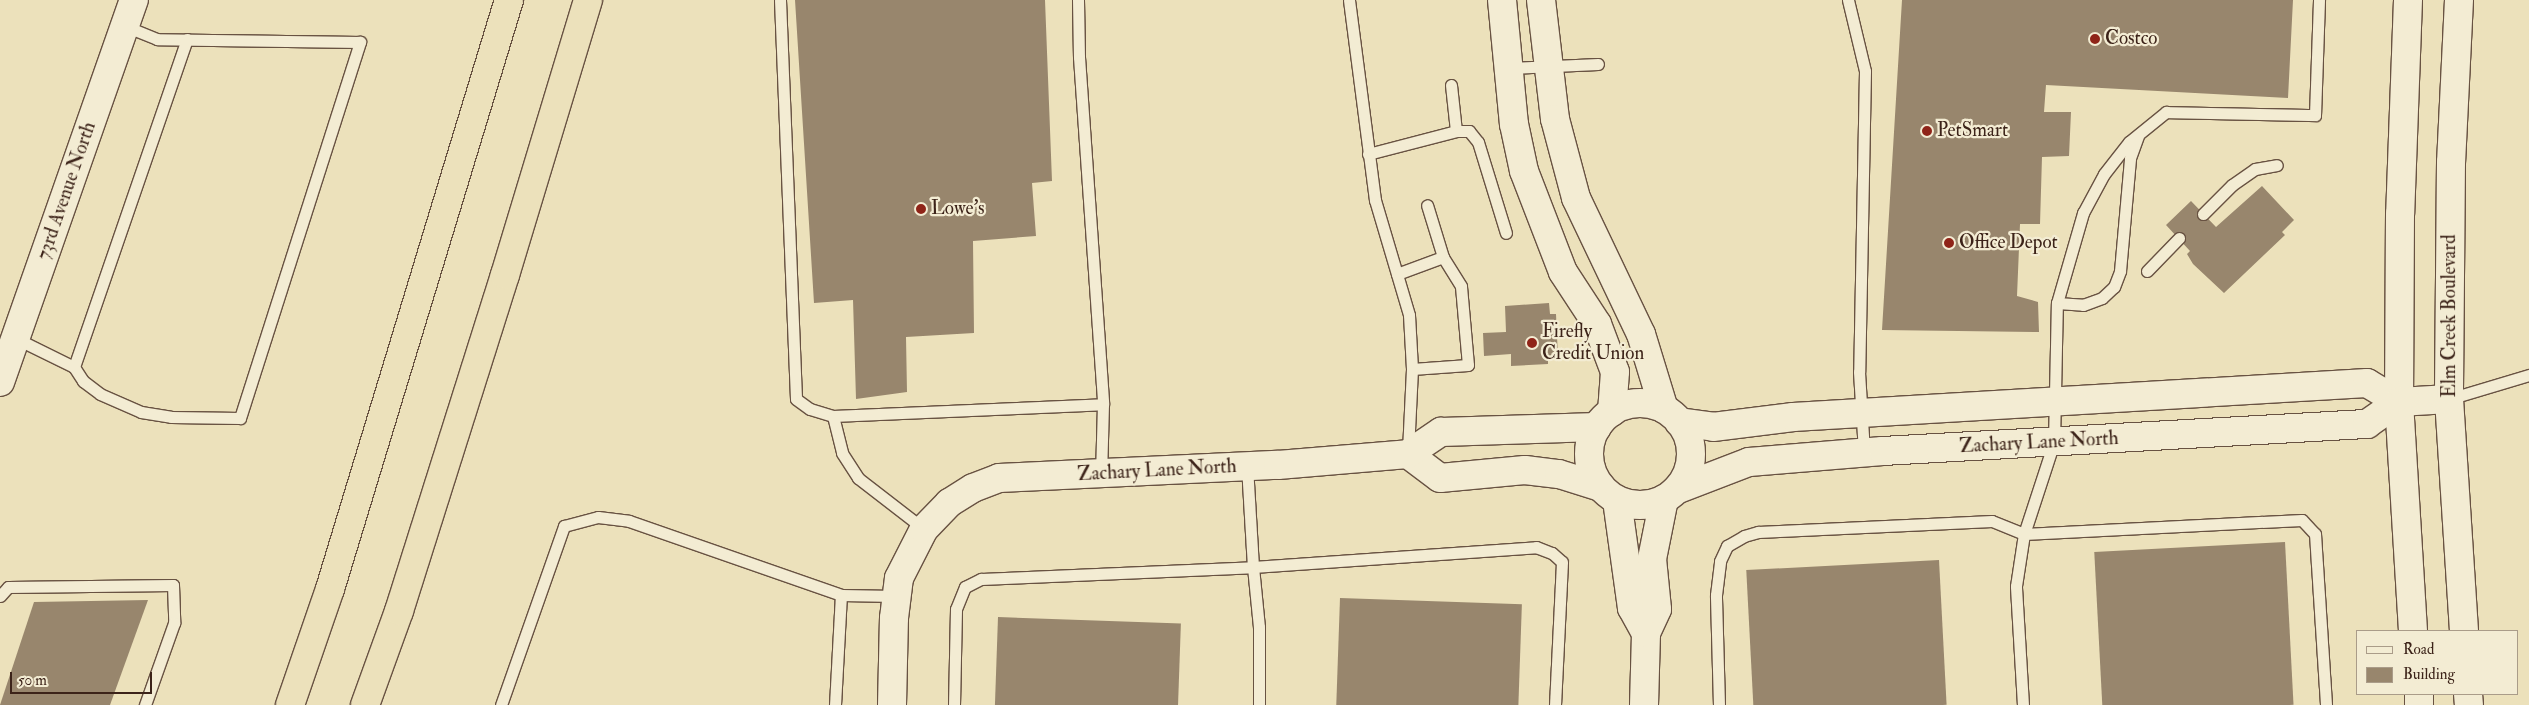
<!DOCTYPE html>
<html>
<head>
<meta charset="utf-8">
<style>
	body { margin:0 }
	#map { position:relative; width:2529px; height:705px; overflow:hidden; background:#ece1bb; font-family:"IM FELL Double Pica",serif }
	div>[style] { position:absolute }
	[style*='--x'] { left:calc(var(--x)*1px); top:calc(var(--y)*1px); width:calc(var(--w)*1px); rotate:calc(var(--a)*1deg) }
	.building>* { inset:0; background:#98866d; transform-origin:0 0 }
	.roads { filter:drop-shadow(1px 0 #685242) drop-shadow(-1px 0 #685242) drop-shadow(0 1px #685242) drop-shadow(0 -1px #685242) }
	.lane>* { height:11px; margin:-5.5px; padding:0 5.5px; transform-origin:5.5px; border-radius:5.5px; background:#f3ecd3 }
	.secondary>* { height:28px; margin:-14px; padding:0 14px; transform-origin:14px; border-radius:14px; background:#f3ecd3 }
	.secondary>.ring { margin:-14px; padding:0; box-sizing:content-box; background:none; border:28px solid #f3ecd3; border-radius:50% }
	.highway>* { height:28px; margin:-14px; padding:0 14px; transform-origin:14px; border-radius:14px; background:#ece1bb }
	.dots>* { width:14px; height:14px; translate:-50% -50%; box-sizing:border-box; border:2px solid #f3ecd3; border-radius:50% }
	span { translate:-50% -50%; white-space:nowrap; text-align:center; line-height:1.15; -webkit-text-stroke:4.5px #f3ecd3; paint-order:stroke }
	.poi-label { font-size:19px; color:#3c2319 }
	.left { translate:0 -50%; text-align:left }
	.street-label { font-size:19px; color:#3c2319 }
	.legend { position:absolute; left:2356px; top:630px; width:162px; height:65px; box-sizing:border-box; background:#f3ecd3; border:1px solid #aa9c89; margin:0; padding:6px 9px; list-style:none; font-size:15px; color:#3c2319 }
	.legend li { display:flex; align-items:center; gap:10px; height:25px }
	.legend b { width:25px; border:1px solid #aa9c89 }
	.scale { position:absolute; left:10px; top:672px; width:142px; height:22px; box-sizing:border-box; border:2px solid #3c2319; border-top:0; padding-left:6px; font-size:15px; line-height:18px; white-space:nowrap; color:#3c2319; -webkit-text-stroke:4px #f3ecd3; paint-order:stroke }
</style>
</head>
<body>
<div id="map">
	<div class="building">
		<i style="clip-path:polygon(795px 0,1045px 0,1052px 181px,1032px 183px,1036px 236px,973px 241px,974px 333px,906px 337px,907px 392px,856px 399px,853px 300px,814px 303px)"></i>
		<i style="clip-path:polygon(1902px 0,2293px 0,2288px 98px,2046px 85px,2044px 112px,2071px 112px,2069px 156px,2042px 157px,2040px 224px,2020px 224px,2017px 296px,2038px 302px,2039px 332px,1882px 330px)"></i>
		<i style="clip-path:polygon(2262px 186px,2294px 220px,2282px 232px,2285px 235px,2224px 293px,2193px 264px,2187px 254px,2190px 251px,2166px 225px,2191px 201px,2216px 227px)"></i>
		<i style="clip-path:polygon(1549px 303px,1550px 314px,1556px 314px,1558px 358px,1548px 359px,1548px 364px,1511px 366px,1511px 354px,1484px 356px,1483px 333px,1506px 332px,1505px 306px)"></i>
		<i style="left:2285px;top:542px;width:163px;height:191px;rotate:87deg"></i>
		<i style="left:1939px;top:560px;width:145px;height:193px;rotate:87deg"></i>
		<i style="left:1340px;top:598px;width:182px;height:107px;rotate:2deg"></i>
		<i style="clip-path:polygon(148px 600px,110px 705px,0 705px,34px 602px)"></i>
		<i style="left:998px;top:617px;width:183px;height:88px;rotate:2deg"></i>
	</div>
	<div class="roads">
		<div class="lane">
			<i style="--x:780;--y:0;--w:399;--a:87.7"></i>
			<i style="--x:796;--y:399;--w:17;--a:36"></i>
			<i style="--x:810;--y:409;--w:24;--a:17"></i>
			<i style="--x:833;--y:416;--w:270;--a:-2.5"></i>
			<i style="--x:1078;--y:0;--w:57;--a:89"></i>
			<i style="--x:1079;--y:57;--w:348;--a:86"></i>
			<i style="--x:1103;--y:404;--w:70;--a:91.6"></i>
			<i style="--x:1349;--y:0;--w:202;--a:82.6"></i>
			<i style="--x:1375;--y:200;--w:120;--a:73.5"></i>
			<i style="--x:1409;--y:315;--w:54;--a:86.8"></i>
			<i style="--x:1412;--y:369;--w:83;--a:92.8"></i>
			<i style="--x:1848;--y:0;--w:73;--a:76.5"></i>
			<i style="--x:1865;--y:71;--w:301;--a:91.1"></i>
			<i style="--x:1859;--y:372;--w:80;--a:86.4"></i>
			<i style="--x:1510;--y:68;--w:88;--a:-2.6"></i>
			<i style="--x:1451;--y:85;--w:46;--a:83.8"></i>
			<i style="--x:1368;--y:154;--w:91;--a:-14.6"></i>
			<i style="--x:1456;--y:131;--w:13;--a:0"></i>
			<i style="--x:1469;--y:131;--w:14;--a:51"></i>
			<i style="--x:1478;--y:142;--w:95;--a:72.9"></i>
			<i style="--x:2203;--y:214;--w:41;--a:-45"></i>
			<i style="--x:2232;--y:185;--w:28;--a:-35"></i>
			<i style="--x:2255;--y:169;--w:22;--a:-10"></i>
			<i style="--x:2147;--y:271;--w:46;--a:-45.9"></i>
			<i style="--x:1397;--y:274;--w:49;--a:-20.3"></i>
			<i style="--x:2057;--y:303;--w:26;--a:4"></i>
			<i style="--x:2083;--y:305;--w:20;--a:-20"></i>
			<i style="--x:2102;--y:298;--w:16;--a:-43"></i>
			<i style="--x:2114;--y:287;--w:17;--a:-69"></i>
			<i style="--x:2120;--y:271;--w:113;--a:-84.9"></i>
			<i style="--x:2130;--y:158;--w:23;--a:-70"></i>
			<i style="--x:15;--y:338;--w:66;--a:26.2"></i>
			<i style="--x:74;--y:367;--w:17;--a:57"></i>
			<i style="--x:83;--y:381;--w:21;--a:37"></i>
			<i style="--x:100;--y:394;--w:45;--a:23.7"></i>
			<i style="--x:141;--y:412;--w:30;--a:9"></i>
			<i style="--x:171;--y:417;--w:69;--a:0.8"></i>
			<i style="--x:240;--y:418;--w:395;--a:-72.3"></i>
			<i style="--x:360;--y:42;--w:203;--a:-179.2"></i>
			<i style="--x:157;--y:39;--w:35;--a:-158"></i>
			<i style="--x:74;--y:367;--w:347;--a:-71"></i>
			<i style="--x:1412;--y:369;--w:56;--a:-4.1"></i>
			<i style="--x:1468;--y:365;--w:79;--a:-95.1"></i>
			<i style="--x:1461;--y:286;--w:34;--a:-122"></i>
			<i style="--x:1443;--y:257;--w:54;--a:-107.1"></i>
			<i style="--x:2449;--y:399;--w:84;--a:-16.7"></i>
			<i style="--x:833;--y:416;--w:38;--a:76"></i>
			<i style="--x:842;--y:453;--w:30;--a:57"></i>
			<i style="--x:858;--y:478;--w:83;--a:37.7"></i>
			<i style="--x:1247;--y:466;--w:101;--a:86.6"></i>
			<i style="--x:1253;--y:567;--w:284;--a:-4"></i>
			<i style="--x:1536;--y:547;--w:17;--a:21"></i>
			<i style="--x:1552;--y:553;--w:13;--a:42"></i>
			<i style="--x:1562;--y:562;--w:143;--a:92.8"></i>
			<i style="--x:0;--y:596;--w:12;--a:-48"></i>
			<i style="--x:8;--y:587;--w:165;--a:-0.7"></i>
			<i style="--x:173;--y:585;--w:38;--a:88"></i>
			<i style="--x:174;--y:623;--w:87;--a:109.5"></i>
			<i style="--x:501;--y:705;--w:190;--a:-70.6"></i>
			<i style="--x:564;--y:526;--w:35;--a:-15"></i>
			<i style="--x:598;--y:517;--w:31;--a:7"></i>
			<i style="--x:629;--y:521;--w:225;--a:19.2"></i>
			<i style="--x:841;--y:595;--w:55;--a:1"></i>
			<i style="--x:835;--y:705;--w:110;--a:-86.9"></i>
			<i style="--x:954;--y:705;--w:96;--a:-88.8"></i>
			<i style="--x:956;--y:609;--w:24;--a:-68"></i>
			<i style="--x:965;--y:587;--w:18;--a:-27"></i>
			<i style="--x:981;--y:579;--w:272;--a:-2.5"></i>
			<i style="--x:1253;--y:567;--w:60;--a:84.3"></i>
			<i style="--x:1259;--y:627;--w:78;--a:90"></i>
			<i style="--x:1719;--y:705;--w:110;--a:-91.6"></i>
			<i style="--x:1716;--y:595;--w:34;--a:-83"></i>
			<i style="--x:1720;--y:561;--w:17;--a:-65"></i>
			<i style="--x:1727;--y:546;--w:20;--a:-30"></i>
			<i style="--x:1744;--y:536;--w:15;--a:-16"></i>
			<i style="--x:1758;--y:532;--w:234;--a:-2.7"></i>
			<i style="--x:1992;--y:521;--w:35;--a:22"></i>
			<i style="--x:2024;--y:534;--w:278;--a:-2.9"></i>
			<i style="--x:2302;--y:520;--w:19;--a:47"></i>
			<i style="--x:2315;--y:534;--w:171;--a:86.3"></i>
			<i style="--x:2023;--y:705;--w:119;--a:-93.4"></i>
			<i style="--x:2016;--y:586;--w:53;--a:-81.3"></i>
			<i style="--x:2024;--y:534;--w:97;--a:-71.9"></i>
			<i style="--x:2054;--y:442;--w:139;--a:-88.8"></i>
			<i style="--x:2057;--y:303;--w:94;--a:-73.9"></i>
			<i style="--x:2083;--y:213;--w:44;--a:-61.7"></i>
			<i style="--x:2104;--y:174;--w:41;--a:-52"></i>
			<i style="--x:2129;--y:142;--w:48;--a:-39"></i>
			<i style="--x:2166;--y:112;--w:149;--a:1.2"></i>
			<i style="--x:2315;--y:115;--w:115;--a:-88"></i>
		</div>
		<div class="secondary">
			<i style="--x:1502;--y:0;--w:125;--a:84.5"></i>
			<i style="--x:1514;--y:124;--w:48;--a:78"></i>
			<i style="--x:1524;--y:171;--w:108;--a:68.9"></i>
			<i style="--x:1563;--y:272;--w:62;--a:56.8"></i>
			<i style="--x:1597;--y:324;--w:51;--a:69.4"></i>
			<i style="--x:1615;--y:372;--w:40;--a:94.3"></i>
			<i style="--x:1541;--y:0;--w:120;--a:83.3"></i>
			<i style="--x:1555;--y:119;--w:82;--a:75.1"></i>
			<i style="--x:1576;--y:198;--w:151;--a:64.5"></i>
			<i style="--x:1641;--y:334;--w:78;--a:73"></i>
			<i style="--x:2408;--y:0;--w:214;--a:92.1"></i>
			<i style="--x:2400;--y:214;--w:188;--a:90.3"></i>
			<i style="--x:2399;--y:402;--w:229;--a:86.5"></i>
			<i style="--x:2459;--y:0;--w:162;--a:92.8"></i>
			<i style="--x:2451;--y:162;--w:237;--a:90.5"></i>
			<i style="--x:2449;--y:399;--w:232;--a:86.3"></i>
			<i style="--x:0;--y:382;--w:405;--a:-70.7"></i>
			<i class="ring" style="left:1589px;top:403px;width:74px;height:74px"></i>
			<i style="--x:1679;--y:422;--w:34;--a:8"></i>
			<i style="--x:1713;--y:427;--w:81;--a:-7.1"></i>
			<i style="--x:1793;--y:417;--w:575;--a:-3.39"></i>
			<i style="--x:2367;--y:383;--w:37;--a:31"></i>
			<i style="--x:1408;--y:454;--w:40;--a:37"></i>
			<i style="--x:1440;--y:478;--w:85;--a:-5.4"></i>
			<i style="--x:1525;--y:470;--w:34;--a:7"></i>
			<i style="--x:1559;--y:474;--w:44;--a:17.2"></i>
			<i style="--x:1676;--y:490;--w:78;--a:-21"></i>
			<i style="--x:1749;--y:462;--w:134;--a:-4.7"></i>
			<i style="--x:1883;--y:451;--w:485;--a:-3.2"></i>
			<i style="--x:2367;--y:424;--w:39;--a:-35"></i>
			<i style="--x:2399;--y:402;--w:50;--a:-3.4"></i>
			<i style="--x:1617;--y:500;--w:109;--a:82.1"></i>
			<i style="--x:1632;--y:608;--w:29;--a:61"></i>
			<i style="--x:2419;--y:694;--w:11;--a:90"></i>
			<i style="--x:2468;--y:694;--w:11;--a:85"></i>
			<i style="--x:892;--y:705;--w:87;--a:-88.7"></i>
			<i style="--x:894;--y:618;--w:40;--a:-82.9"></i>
			<i style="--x:899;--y:578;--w:55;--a:-63"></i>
			<i style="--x:924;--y:529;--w:36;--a:-46"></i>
			<i style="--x:949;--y:503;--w:28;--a:-32"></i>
			<i style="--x:973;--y:488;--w:28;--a:-21"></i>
			<i style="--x:999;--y:478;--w:279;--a:-2.7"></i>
			<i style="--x:1278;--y:465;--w:130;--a:-4.8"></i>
			<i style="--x:1408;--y:454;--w:40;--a:-34"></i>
			<i style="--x:1441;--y:432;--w:156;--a:-1.8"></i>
			<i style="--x:1644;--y:705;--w:72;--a:-88.4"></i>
			<i style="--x:1646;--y:633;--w:26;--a:-65"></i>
			<i style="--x:1657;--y:609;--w:50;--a:-95.7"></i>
			<i style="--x:1652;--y:559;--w:61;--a:-78.7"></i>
		</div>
		<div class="highway">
			<i style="--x:290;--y:705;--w:123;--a:-71"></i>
			<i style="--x:330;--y:589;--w:616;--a:-73.1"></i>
			<i style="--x:365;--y:705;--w:100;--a:-70.1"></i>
			<i style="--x:399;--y:611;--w:352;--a:-72.5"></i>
			<i style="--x:505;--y:275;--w:287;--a:-73.2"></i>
		</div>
	</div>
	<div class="dots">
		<i style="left:2095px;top:39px;background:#8f2418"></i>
		<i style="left:1927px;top:131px;background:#8f2418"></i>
		<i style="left:921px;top:209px;background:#8f2418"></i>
		<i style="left:1949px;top:243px;background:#8f2418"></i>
		<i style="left:1532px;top:343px;background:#8f2418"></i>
	</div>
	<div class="poi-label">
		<span class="left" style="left:2105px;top:39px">Costco</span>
		<span class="left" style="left:1937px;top:131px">PetSmart</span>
		<span class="left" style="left:931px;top:209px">Lowe's</span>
		<span class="left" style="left:1959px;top:243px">Office Depot</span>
		<span class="left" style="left:1542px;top:343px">Firefly<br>Credit Union</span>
	</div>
	<div class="street-label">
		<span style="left:67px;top:191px;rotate:-71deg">73rd Avenue North</span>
		<span style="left:2450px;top:316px;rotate:-90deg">Elm Creek Boulevard</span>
		<span style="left:2039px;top:443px;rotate:-3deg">Zachary Lane North</span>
		<span style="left:1157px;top:471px;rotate:-3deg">Zachary Lane North</span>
	</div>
	<ul class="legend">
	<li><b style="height:6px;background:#f3ecd3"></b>Road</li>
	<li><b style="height:14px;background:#98866d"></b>Building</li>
	</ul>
	<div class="scale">50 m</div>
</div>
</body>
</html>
